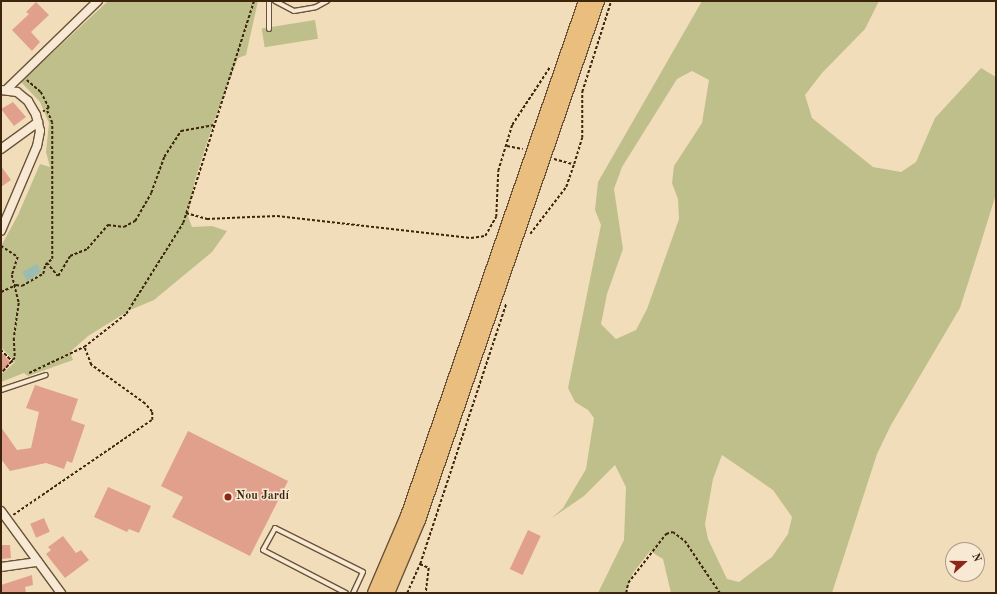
<!DOCTYPE html>
<html>
<head>
<meta charset="utf-8">
<style>
	body { margin:0 }
	#map { position:relative; width:997px; height:594px; overflow:hidden; background:#f2ddbb; font-family:"Old Standard TT",serif }
	div>[style] { position:absolute }
	[style*='--x'] { left:calc(var(--x)*1px); top:calc(var(--y)*1px); width:calc(var(--w)*1px); rotate:calc(var(--a)*1deg) }
	.green>* { inset:0; background:#bfbf8c; transform-origin:0 0 }
	.water>* { inset:0; background:#9bbcb0 }
	.building>* { inset:0; background:#e1a08c; transform-origin:0 0 }
	.path>* { height:1.5px; margin-top:-0.75px; transform-origin:0; background:repeating-linear-gradient(90deg,#3d250c 0 3px,transparent 0 5px) }
	.roads { filter:drop-shadow(1px 0 #6a5338) drop-shadow(-1px 0 #6a5338) drop-shadow(0 1px #6a5338) drop-shadow(0 -1px #6a5338) }
	.service>* { height:4px; margin:-2px; padding:0 2px; transform-origin:2px; border-radius:2px; background:#f7e9d3 }
	.minor>* { height:8px; margin:-4px; padding:0 4px; transform-origin:4px; border-radius:4px; background:#f7e9d3 }
	.trunk>* { height:14px; margin:-7px; padding:0 7px; transform-origin:7px; border-radius:7px; background:#e9be7e }
	.dots>* { width:11px; height:11px; translate:-50% -50%; box-sizing:border-box; border:2px solid #f7e9d3; border-radius:50% }
	span { translate:-50% -50%; white-space:nowrap; text-align:center; line-height:1.15; -webkit-text-stroke:3px #f7e9d3; paint-order:stroke }
	.poi-label { font-size:12px; color:#3d250c; font-weight:700 }
	.left { translate:0 -50%; text-align:left }
	.frame { position:absolute; inset:0; border:2px solid #3d250c; pointer-events:none }
	.north { position:absolute; left:945px; top:542px; width:40px; height:40px; box-sizing:border-box; background:#f7e9d3; border:1px solid #ad9b83; border-radius:50%; rotate:69deg; font-size:11px; font-weight:700; line-height:16px; text-align:center; color:#3d250c }
	.north::after { content:''; display:block; margin:auto; width:14px; height:18px; background:#8f2418; clip-path:polygon(50% 0,100% 100%,50% 72%,0 100%) }
</style>
</head>
<body>
<div id="map">
	<div class="green">
		<i style="clip-path:polygon(108px 1px,258px 1px,246px 55px,238px 58px,213px 124px,195px 180px,188px 216px,192px 227px,212px 226px,227px 231px,212px 252px,154px 300px,130px 310px,88px 336px,70px 352px,73px 360px,28px 376px,24px 373px,1px 382px,1px 375px,15px 362px,1px 347px,1px 246px,18px 215px,40px 164px,50px 167px,46px 152px,49px 123px,40px 102px,21px 82px)"></i>
		<i style="clip-path:polygon(evenodd,702px 1px,879px 1px,865px 29px,822px 73px,805px 95px,812px 118px,873px 167px,901px 172px,916px 162px,935px 118px,981px 68px,996px 77px,996px 194px,979px 249px,960px 308px,891px 425px,877px 454px,832px 593px,671px 593px,663px 559px,650px 551px,633px 573px,626px 593px,598px 593px,624px 540px,626px 487px,615px 465px,584px 496px,552px 518px,563px 508px,586px 469px,594px 418px,588px 410px,575px 402px,568px 388px,601px 225px,595px 210px,598px 182px,702px 1px,692px 71px,709px 80px,702px 123px,674px 166px,672px 183px,678px 199px,679px 219px,647px 309px,636px 330px,616px 339px,601px 324px,607px 294px,623px 249px,614px 189px,622px 167px,677px 79px,692px 71px,702px 1px,722px 455px,773px 490px,792px 517px,788px 534px,772px 557px,739px 582px,727px 579px,708px 539px,705px 524px,713px 479px,722px 455px)"></i>
		<i style="left:315px;top:20px;width:19px;height:54px;rotate:81deg"></i>
	</div>
	<div class="water">
		<i style="clip-path:polygon(37px 264px,41px 272px,27px 281px,22px 272px)"></i>
	</div>
	<div class="building">
		<i style="clip-path:polygon(36px 2px,49px 15px,31px 32px,40px 42px,32px 51px,12px 30px,29px 14px,26px 12px)"></i>
		<i style="clip-path:polygon(13px 102px,26px 117px,14px 126px,1px 109px)"></i>
		<i style="clip-path:polygon(1px 166px,11px 180px,1px 187px)"></i>
		<i style="clip-path:polygon(1px 352px,11px 363px,1px 373px)"></i>
		<i style="clip-path:polygon(35px 385px,78px 399px,71px 420px,85px 425px,72px 463px,67px 461px,64px 469px,46px 463px,10px 471px,1px 459px,1px 427px,17px 450px,31px 448px,39px 412px,26px 408px)"></i>
		<i style="clip-path:polygon(188px 431px,288px 481px,250px 556px,172px 517px,183px 497px,161px 486px)"></i>
		<i style="clip-path:polygon(108px 487px,151px 506px,139px 533px,129px 529px,127px 532px,94px 517px)"></i>
		<i style="left:44px;top:518px;width:15px;height:15px;rotate:67deg"></i>
		<i style="left:528px;top:530px;width:14px;height:43px;rotate:25deg"></i>
		<i style="clip-path:polygon(63px 536px,76px 553px,81px 550px,89px 560px,65px 578px,46px 554px,51px 550px,48px 547px)"></i>
		<i style="clip-path:polygon(1px 545px,10px 545px,11px 558px,1px 559px)"></i>
		<i style="clip-path:polygon(32px 575px,33px 585px,25px 587px,26px 593px,1px 593px,1px 585px)"></i>
	</div>
	<div class="path">
		<i style="--x:27;--y:80;--w:18;--a:41"></i>
		<i style="--x:41;--y:92;--w:18;--a:63"></i>
		<i style="--x:49;--y:108;--w:7;--a:146"></i>
		<i style="--x:507;--y:146;--w:16;--a:11"></i>
		<i style="--x:554;--y:159;--w:20;--a:15"></i>
		<i style="--x:186;--y:213;--w:22;--a:16"></i>
		<i style="--x:207;--y:219;--w:70;--a:-2.5"></i>
		<i style="--x:277;--y:216;--w:195;--a:6.5"></i>
		<i style="--x:471;--y:238;--w:14;--a:-8"></i>
		<i style="--x:485;--y:236;--w:22;--a:-60"></i>
		<i style="--x:496;--y:217;--w:46;--a:-87.5"></i>
		<i style="--x:498;--y:171;--w:48;--a:-73.1"></i>
		<i style="--x:512;--y:125;--w:69;--a:-56.8"></i>
		<i style="--x:530;--y:234;--w:59;--a:-52.5"></i>
		<i style="--x:566;--y:187;--w:24;--a:-71"></i>
		<i style="--x:574;--y:164;--w:27;--a:-73"></i>
		<i style="--x:582;--y:138;--w:46;--a:-90"></i>
		<i style="--x:582;--y:92;--w:96;--a:-72.3"></i>
		<i style="--x:1;--y:246;--w:20;--a:33"></i>
		<i style="--x:18;--y:257;--w:19;--a:108"></i>
		<i style="--x:12;--y:275;--w:29;--a:76"></i>
		<i style="--x:19;--y:303;--w:35;--a:98"></i>
		<i style="--x:14;--y:338;--w:20;--a:87"></i>
		<i style="--x:15;--y:358;--w:21;--a:131"></i>
		<i style="--x:47;--y:263;--w:17;--a:50"></i>
		<i style="--x:58;--y:276;--w:23;--a:-59"></i>
		<i style="--x:70;--y:256;--w:18;--a:-22"></i>
		<i style="--x:87;--y:249;--w:32;--a:-49"></i>
		<i style="--x:108;--y:225;--w:16;--a:7"></i>
		<i style="--x:124;--y:227;--w:13;--a:-29"></i>
		<i style="--x:135;--y:221;--w:32;--a:-60"></i>
		<i style="--x:151;--y:193;--w:38;--a:-70"></i>
		<i style="--x:164;--y:157;--w:31;--a:-57"></i>
		<i style="--x:181;--y:131;--w:34;--a:-10"></i>
		<i style="--x:1;--y:292;--w:17;--a:-25"></i>
		<i style="--x:16;--y:285;--w:6;--a:9"></i>
		<i style="--x:22;--y:286;--w:24;--a:-30"></i>
		<i style="--x:43;--y:274;--w:9;--a:-77"></i>
		<i style="--x:45;--y:265;--w:9;--a:-41"></i>
		<i style="--x:52;--y:259;--w:136;--a:-90"></i>
		<i style="--x:52;--y:123;--w:13;--a:-113"></i>
		<i style="--x:1;--y:350;--w:17;--a:45"></i>
		<i style="--x:29;--y:373;--w:61;--a:-25.3"></i>
		<i style="--x:13;--y:515;--w:168;--a:-34.4"></i>
		<i style="--x:152;--y:420;--w:8;--a:-90"></i>
		<i style="--x:152;--y:412;--w:11;--a:-131"></i>
		<i style="--x:145;--y:404;--w:67;--a:-144.2"></i>
		<i style="--x:91;--y:365;--w:19;--a:-111"></i>
		<i style="--x:84;--y:347;--w:53;--a:-38.2"></i>
		<i style="--x:126;--y:314;--w:107;--a:-57.9"></i>
		<i style="--x:183;--y:223;--w:233;--a:-72.3"></i>
		<i style="--x:420;--y:564;--w:10;--a:24"></i>
		<i style="--x:429;--y:568;--w:25;--a:97"></i>
		<i style="--x:407;--y:593;--w:32;--a:-66"></i>
		<i style="--x:420;--y:564;--w:274;--a:-71.7"></i>
		<i style="--x:626;--y:593;--w:10;--a:-79"></i>
		<i style="--x:628;--y:583;--w:62;--a:-52.2"></i>
		<i style="--x:666;--y:534;--w:7;--a:-16"></i>
		<i style="--x:673;--y:532;--w:15;--a:37"></i>
		<i style="--x:685;--y:541;--w:63;--a:56.1"></i>
	</div>
	<div class="roads">
		<div class="service">
			<i style="--x:269;--y:1;--w:28;--a:90"></i>
			<i style="--x:275;--y:1;--w:21;--a:28"></i>
			<i style="--x:294;--y:11;--w:22;--a:-10"></i>
			<i style="--x:316;--y:7;--w:13;--a:-29"></i>
			<i style="--x:1;--y:390;--w:47;--a:-18.4"></i>
			<i style="--x:346;--y:593;--w:93;--a:-152.6"></i>
			<i style="--x:263;--y:550;--w:25;--a:-61"></i>
			<i style="--x:275;--y:528;--w:98;--a:26.6"></i>
			<i style="--x:363;--y:572;--w:23;--a:115"></i>
		</div>
		<div class="minor">
			<i style="--x:1;--y:90;--w:16;--a:7"></i>
			<i style="--x:17;--y:92;--w:14;--a:39"></i>
			<i style="--x:28;--y:101;--w:16;--a:60"></i>
			<i style="--x:36;--y:115;--w:16;--a:76"></i>
			<i style="--x:40;--y:131;--w:15;--a:101"></i>
			<i style="--x:37;--y:146;--w:92;--a:113"></i>
			<i style="--x:6;--y:90;--w:128;--a:-44.1"></i>
			<i style="--x:1;--y:149;--w:46;--a:-36.1"></i>
			<i style="--x:1;--y:511;--w:102;--a:53.8"></i>
			<i style="--x:1;--y:567;--w:37;--a:-8"></i>
		</div>
		<div class="trunk">
			<i style="--x:375;--y:593;--w:84;--a:-66.8"></i>
			<i style="--x:408;--y:516;--w:545;--a:-70.93"></i>
			<i style="--x:387;--y:593;--w:79;--a:-67"></i>
			<i style="--x:418;--y:520;--w:549;--a:-70.97"></i>
		</div>
	</div>
	<div class="dots">
		<i style="left:228px;top:497px;background:#8f2418"></i>
	</div>
	<div class="poi-label">
		<span class="left" style="left:236px;top:497px">Nou Jardí</span>
	</div>
	<div class="frame"></div>
	<div class="north">N</div>
</div>
</body>
</html>
